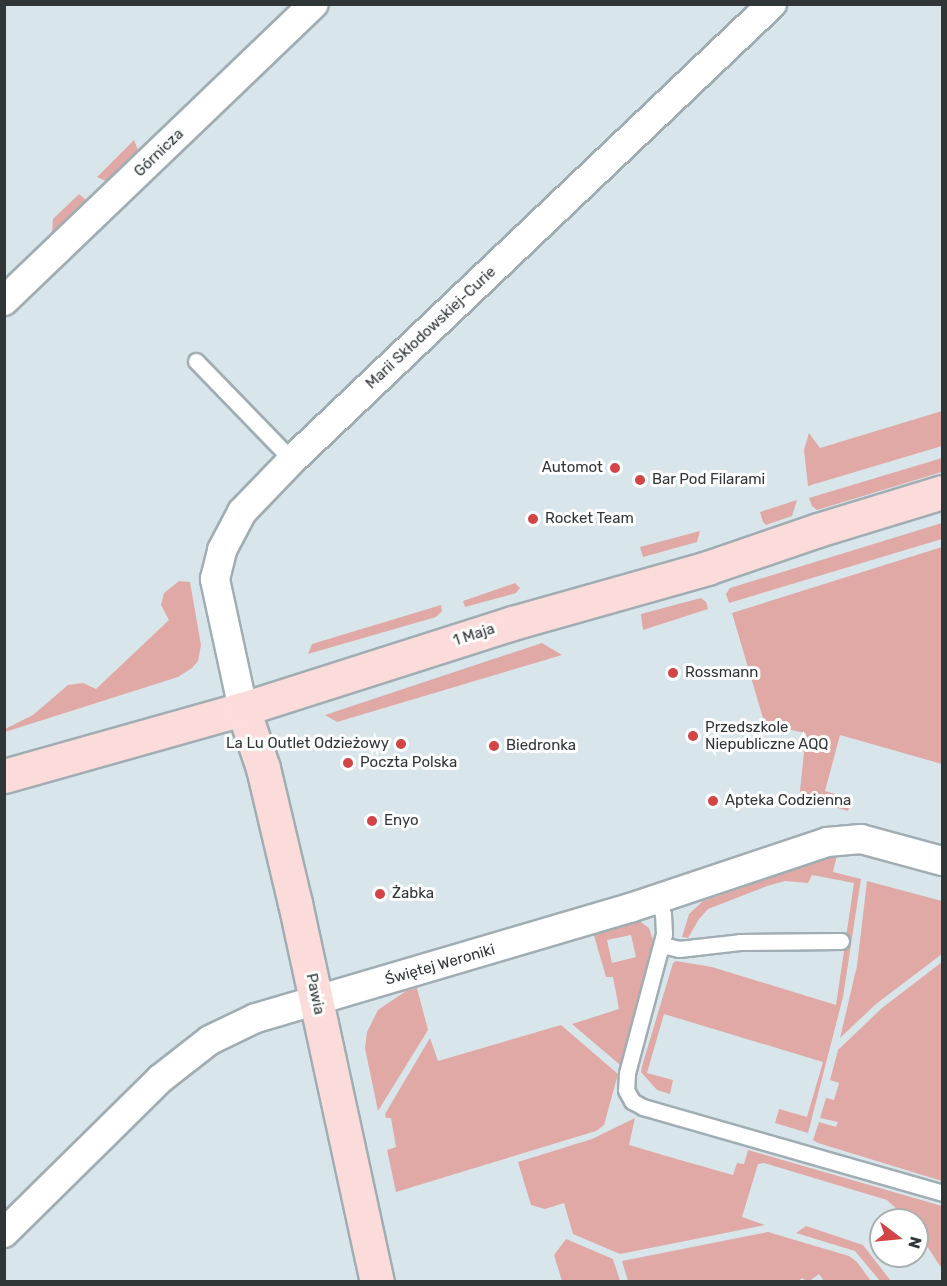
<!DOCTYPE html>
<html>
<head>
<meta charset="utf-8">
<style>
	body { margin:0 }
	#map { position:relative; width:947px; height:1286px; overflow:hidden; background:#d8e6ec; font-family:Rubik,sans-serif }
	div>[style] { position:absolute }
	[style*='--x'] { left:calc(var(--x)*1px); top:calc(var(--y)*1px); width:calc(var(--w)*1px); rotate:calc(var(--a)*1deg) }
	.green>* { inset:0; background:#e0a9a5 }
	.roads { filter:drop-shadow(2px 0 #a0adb3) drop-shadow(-2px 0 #a0adb3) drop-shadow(0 2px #a0adb3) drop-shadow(0 -2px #a0adb3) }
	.lane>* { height:15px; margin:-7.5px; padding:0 7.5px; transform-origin:7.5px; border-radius:7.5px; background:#fff }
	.street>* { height:28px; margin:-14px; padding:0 14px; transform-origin:14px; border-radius:14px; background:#fff }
	.secondary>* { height:33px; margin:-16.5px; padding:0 16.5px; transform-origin:16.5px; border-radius:16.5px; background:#fcdcda }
	.dots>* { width:16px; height:16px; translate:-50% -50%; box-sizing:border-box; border:3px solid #fff; border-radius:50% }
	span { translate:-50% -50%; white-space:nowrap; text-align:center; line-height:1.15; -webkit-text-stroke:6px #fff; paint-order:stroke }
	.street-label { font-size:15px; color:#303638 }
	.poi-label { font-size:15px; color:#303638 }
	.right { translate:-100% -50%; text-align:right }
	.left { translate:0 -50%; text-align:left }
	.frame { position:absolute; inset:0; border:6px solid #303638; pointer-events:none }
	.north { position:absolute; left:869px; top:1208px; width:60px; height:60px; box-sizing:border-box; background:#fff; border:2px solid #acafaf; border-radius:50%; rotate:106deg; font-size:16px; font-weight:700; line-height:24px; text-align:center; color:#303638 }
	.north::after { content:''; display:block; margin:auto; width:21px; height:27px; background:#d34447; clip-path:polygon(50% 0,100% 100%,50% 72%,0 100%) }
</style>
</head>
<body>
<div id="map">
	<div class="green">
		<i style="clip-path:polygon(134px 140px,138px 150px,106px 181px,97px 177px)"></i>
		<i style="clip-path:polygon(79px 194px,86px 200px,52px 233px,53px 219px)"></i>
		<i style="clip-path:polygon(942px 411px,942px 446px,808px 486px,804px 450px,809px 433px,820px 448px)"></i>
		<i style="clip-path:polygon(942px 458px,942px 472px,817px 510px,812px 506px,809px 498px)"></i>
		<i style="clip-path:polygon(797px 500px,792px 516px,766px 525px,763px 522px,760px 512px)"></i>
		<i style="clip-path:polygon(942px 523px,942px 539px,729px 603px,726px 594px,730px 588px)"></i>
		<i style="clip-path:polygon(700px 531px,697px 542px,643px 557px,640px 547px)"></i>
		<i style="clip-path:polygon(942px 547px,942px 764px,840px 735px,825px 791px,852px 799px,848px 811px,804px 798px,800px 791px,806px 733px,765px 725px,732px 613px)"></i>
		<i style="clip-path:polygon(179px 581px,190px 582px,201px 645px,198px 661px,192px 668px,178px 677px,5px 732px,5px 729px,33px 715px,68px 685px,83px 683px,96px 689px,169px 620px,161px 605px,164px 593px)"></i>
		<i style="clip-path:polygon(515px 583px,520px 588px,516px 593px,465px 607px,463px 601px)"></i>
		<i style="clip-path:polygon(701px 598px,706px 602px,708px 609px,643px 630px,641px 614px)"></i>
		<i style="clip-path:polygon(441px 605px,442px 611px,436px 617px,308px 654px,312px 644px)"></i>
		<i style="clip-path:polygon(542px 643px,562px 655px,337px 722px,325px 715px)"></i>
		<i style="clip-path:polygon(837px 855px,833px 872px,861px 879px,843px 997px,808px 1133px,775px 1123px,779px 1109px,807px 1117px,823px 1062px,664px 1014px,647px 1073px,673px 1080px,670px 1094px,657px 1090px,641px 1072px,642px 1066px,673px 963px,676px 961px,712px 967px,836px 1005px,854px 883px,812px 875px,808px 883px,785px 881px,767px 886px,708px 909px,699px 919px,688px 938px,682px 937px,689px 914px,703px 901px)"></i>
		<i style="clip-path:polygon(867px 881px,942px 901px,942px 954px,876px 1004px,840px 1038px,857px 966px)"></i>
		<i style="clip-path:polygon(evenodd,638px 920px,649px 928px,653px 940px,651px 954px,620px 1065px,572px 1024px,619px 1009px,613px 977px,606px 977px,593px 932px,638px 920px,631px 935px,636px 957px,612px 963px,607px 940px,631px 935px)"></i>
		<i style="clip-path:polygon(942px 962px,942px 1181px,818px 1143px,813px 1140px,819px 1122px,836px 1127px,838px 1122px,820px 1118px,826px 1098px,834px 1100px,839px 1083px,830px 1080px,838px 1050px,882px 1008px)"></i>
		<i style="clip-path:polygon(417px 988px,428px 1030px,378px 1111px,365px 1048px,367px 1032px,378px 1010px,406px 991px)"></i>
		<i style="clip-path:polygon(561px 1025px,618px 1074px,604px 1125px,596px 1131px,396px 1192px,387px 1150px,396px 1147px,391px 1118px,386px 1118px,385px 1114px,430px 1038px,438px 1061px)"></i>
		<i style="clip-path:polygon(635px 1118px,629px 1145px,680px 1160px,733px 1175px,737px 1163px,744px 1164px,748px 1150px,942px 1206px,942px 1269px,917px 1231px,917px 1220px,909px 1220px,887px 1200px,764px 1163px,758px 1164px,742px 1217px,765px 1225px,620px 1254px,573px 1234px,564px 1203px,545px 1209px,531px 1205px,518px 1162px,592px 1139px)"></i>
		<i style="clip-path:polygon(806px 1226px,863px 1245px,891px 1281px,880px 1281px,855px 1251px,796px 1233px)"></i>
		<i style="clip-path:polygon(768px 1232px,849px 1256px,857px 1262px,871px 1281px,824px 1281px,819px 1274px,808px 1282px,802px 1278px,797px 1282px,628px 1281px,622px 1261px)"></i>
		<i style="clip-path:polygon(566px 1239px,613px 1259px,620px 1281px,562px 1281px,554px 1255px)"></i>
	</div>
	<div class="roads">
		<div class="lane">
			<i style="--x:196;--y:361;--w:138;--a:45.9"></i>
			<i style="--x:658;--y:899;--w:16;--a:72"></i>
			<i style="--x:663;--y:914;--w:20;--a:87"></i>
			<i style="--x:664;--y:934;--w:144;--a:104.9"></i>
			<i style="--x:627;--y:1073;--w:17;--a:93"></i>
			<i style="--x:626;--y:1090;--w:13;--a:61"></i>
			<i style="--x:632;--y:1101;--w:13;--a:29"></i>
			<i style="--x:643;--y:1107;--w:311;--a:16"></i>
			<i style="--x:662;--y:945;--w:17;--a:13"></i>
			<i style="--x:679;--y:949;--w:61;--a:-6.5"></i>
			<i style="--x:740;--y:942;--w:101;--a:-0.6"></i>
		</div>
		<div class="street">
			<i style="--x:4;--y:301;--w:429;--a:-43.8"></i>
			<i style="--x:243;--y:709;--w:133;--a:-102.2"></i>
			<i style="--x:215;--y:579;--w:30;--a:-76"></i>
			<i style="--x:222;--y:550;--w:43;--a:-62.2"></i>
			<i style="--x:242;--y:512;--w:72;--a:-46.1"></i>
			<i style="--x:292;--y:460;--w:662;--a:-43.53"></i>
			<i style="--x:4;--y:1233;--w:219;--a:-44.6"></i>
			<i style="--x:160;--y:1079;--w:63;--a:-38"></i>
			<i style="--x:210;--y:1040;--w:51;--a:-25.6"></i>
			<i style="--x:256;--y:1018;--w:390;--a:-16.4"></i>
			<i style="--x:630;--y:908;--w:208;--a:-18.5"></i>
			<i style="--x:827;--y:842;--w:34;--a:-5"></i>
			<i style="--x:861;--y:839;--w:84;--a:15.2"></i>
		</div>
		<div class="secondary">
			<i style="--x:243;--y:709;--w:62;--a:71.3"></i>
			<i style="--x:263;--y:768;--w:139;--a:76.7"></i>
			<i style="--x:295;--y:903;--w:388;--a:77.8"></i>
			<i style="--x:4;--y:776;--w:248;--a:-15.7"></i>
			<i style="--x:243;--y:709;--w:283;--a:-17.7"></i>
			<i style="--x:513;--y:623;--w:202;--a:-15.8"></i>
			<i style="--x:707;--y:568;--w:117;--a:-18.9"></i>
			<i style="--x:818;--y:530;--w:130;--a:-17"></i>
		</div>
	</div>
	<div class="dots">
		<i style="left:615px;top:468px;background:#d34447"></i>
		<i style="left:640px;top:480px;background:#d34447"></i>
		<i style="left:533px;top:519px;background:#d34447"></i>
		<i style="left:673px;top:673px;background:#d34447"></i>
		<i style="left:693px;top:736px;background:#d34447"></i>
		<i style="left:401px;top:744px;background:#d34447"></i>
		<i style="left:494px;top:746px;background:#d34447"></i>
		<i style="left:348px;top:763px;background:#d34447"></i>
		<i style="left:713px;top:801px;background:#d34447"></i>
		<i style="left:372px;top:821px;background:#d34447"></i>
		<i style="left:380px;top:894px;background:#d34447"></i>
	</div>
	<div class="street-label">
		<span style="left:159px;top:153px;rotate:-44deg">Górnicza</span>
		<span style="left:431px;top:328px;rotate:-43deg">Marii Skłodowskiej-Curie</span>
		<span style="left:474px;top:635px;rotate:-18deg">1 Maja</span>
		<span style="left:440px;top:965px;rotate:-16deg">Świętej Weroniki</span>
		<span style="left:315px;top:994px;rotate:78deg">Pawia</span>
	</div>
	<div class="poi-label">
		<span class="right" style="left:603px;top:468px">Automot</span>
		<span class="left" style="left:652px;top:480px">Bar Pod Filarami</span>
		<span class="left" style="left:545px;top:519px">Rocket Team</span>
		<span class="left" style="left:685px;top:673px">Rossmann</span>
		<span class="left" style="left:705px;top:736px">Przedszkole<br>Niepubliczne AQQ</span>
		<span class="right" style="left:389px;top:744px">La Lu Outlet Odzieżowy</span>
		<span class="left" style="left:506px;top:746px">Biedronka</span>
		<span class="left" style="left:360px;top:763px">Poczta Polska</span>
		<span class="left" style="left:725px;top:801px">Apteka Codzienna</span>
		<span class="left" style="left:384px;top:821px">Enyo</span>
		<span class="left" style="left:392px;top:894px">Żabka</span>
	</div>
	<div class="frame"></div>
	<div class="north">N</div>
</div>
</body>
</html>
